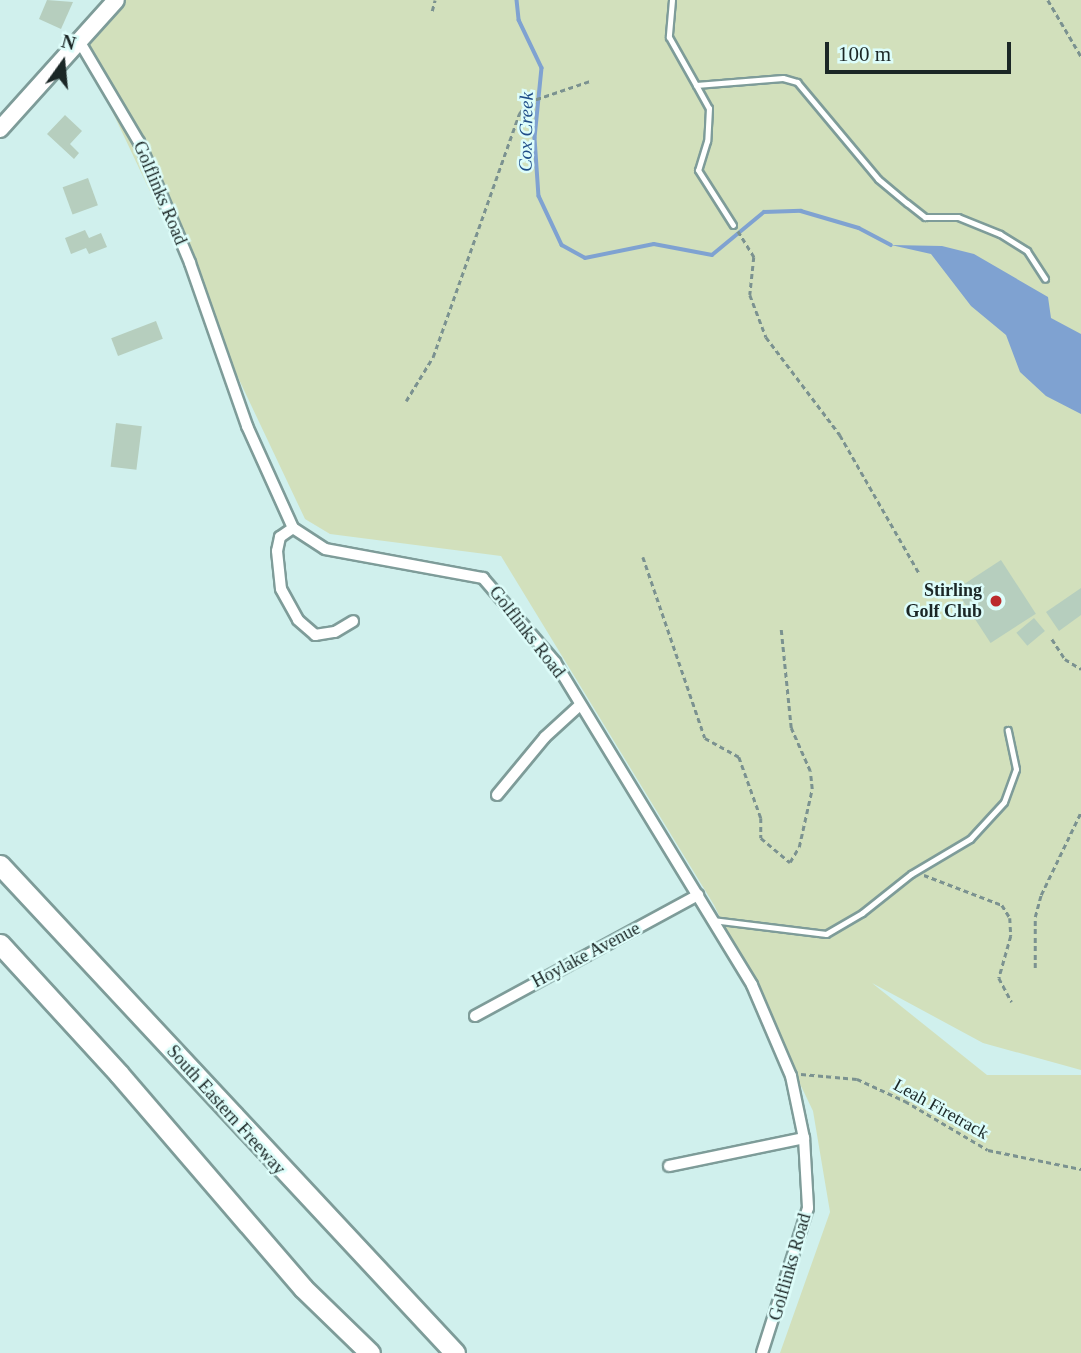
<!DOCTYPE html>
<html>
<head>
<meta charset="utf-8">
<style>
	body { margin:0 }
	#map { position:relative; width:1081px; height:1353px; overflow:hidden; background:#d0f0ed; font-family:Georgia,serif }
	div>[style] { position:absolute }
	[style*='--x'] { left:calc(var(--x)*1px); top:calc(var(--y)*1px); width:calc(var(--w)*1px); rotate:calc(var(--a)*1deg) }
	.green>* { inset:0; background:#d2e0bc }
	.water>* { inset:0; background:#7fa2d1 }
	.stream>* { height:3.5px; margin:-1.75px; padding:0 1.75px; transform-origin:1.75px; border-radius:1.75px; background:#7fa2d1 }
	.building>* { inset:0; background:#b6cebe; transform-origin:0 0 }
	.path>* { height:2.5px; margin-top:-1.25px; transform-origin:0; background:repeating-linear-gradient(90deg,#7b9290 0 5px,transparent 0 8.5px) }
	.roads { filter:drop-shadow(2px 0 #7e9c99) drop-shadow(-2px 0 #7e9c99) drop-shadow(0 2px #7e9c99) drop-shadow(0 -2px #7e9c99) }
	.lane>* { height:5px; margin:-2.5px; padding:0 2.5px; transform-origin:2.5px; border-radius:2.5px; background:#fff }
	.street>* { height:10px; margin:-5px; padding:0 5px; transform-origin:5px; border-radius:5px; background:#fff }
	.secondary>* { height:16px; margin:-8px; padding:0 8px; transform-origin:8px; border-radius:8px; background:#fff }
	.highway>* { height:19px; margin:-9.5px; padding:0 9.5px; transform-origin:9.5px; border-radius:9.5px; background:#fff }
	.dots>* { width:19px; height:19px; translate:-50% -50%; box-sizing:border-box; border:4px solid #ddfdfa; border-radius:50% }
	span { translate:-50% -50%; white-space:nowrap; text-align:center; line-height:1.15; -webkit-text-stroke:5px #ddfdfa; paint-order:stroke }
	.street-label { font-size:18px; color:#1b2726 }
	.poi-label { font-size:18px; color:#1b2726; font-weight:700 }
	.right { translate:-100% -50%; text-align:right }
	.water-label { font-size:19px; color:#1f4d88; font-style:italic }
	.north { position:absolute; left:28px; top:28px; width:70px; height:70px; -webkit-text-stroke:5px #ddfdfa; paint-order:stroke; rotate:15deg; font-size:19px; font-weight:700; line-height:28px; text-align:center; color:#1b2726 }
	.north::after { content:''; display:block; margin:auto; width:24px; height:32px; background:#1b2726; clip-path:polygon(50% 0,100% 100%,50% 72%,0 100%) }
	.scale { position:absolute; left:825px; top:42px; width:186px; height:32px; box-sizing:border-box; border:4px solid #1b2726; border-top:0; padding-left:9px; font-size:21px; line-height:24px; white-space:nowrap; color:#1b2726; -webkit-text-stroke:5px #ddfdfa; paint-order:stroke }
</style>
</head>
<body>
<div id="map">
	<div class="green">
		<i style="clip-path:polygon(116px 0,1081px 0,1081px 1070px,983px 1043px,872px 983px,987px 1075px,1081px 1075px,1081px 1353px,780px 1353px,830px 1212px,813px 1111px,714px 905px,501px 556px,330px 534px,305px 519px,78px 39px)"></i>
	</div>
	<div class="water">
		<i style="clip-path:polygon(891px 245px,942px 246px,974px 254px,1048px 297px,1051px 318px,1081px 334px,1081px 414px,1046px 396px,1020px 372px,1006px 335px,971px 306px,931px 254px)"></i>
	</div>
	<div class="stream">
		<i style="--x:517;--y:0;--w:20;--a:84"></i>
		<i style="--x:519;--y:20;--w:53;--a:64.4"></i>
		<i style="--x:542;--y:68;--w:70;--a:95.7"></i>
		<i style="--x:535;--y:138;--w:58;--a:86.1"></i>
		<i style="--x:539;--y:196;--w:54;--a:64.9"></i>
		<i style="--x:562;--y:245;--w:26;--a:29"></i>
		<i style="--x:585;--y:258;--w:70;--a:-11.5"></i>
		<i style="--x:654;--y:244;--w:59;--a:10.7"></i>
		<i style="--x:712;--y:255;--w:67;--a:-39.6"></i>
		<i style="--x:764;--y:212;--w:37;--a:-2"></i>
		<i style="--x:801;--y:211;--w:60;--a:16.3"></i>
		<i style="--x:859;--y:228;--w:36;--a:28"></i>
	</div>
	<div class="building">
		<i style="clip-path:polygon(47px 0,73px 2px,61px 29px,39px 19px)"></i>
		<i style="clip-path:polygon(65px 115px,82px 131px,70px 144px,79px 153px,74px 159px,47px 134px)"></i>
		<i style="left:88px;top:178px;width:29px;height:27px;rotate:70deg"></i>
		<i style="clip-path:polygon(85px 230px,89px 238px,101px 233px,107px 247px,89px 254px,86px 248px,71px 254px,65px 238px)"></i>
		<i style="left:156px;top:321px;width:19px;height:48px;rotate:69deg"></i>
		<i style="left:116px;top:423px;width:26px;height:44px;rotate:7deg"></i>
		<i style="left:1001px;top:560px;width:64px;height:54px;rotate:57deg"></i>
		<i style="clip-path:polygon(1081px 588px,1081px 615px,1059px 631px,1046px 612px)"></i>
		<i style="left:1034px;top:618px;width:17px;height:23px;rotate:50deg"></i>
	</div>
	<div class="path">
		<i style="--x:1048;--y:0;--w:65;--a:59.5"></i>
		<i style="--x:432;--y:11;--w:11;--a:-75"></i>
		<i style="--x:738;--y:231;--w:31;--a:58"></i>
		<i style="--x:754;--y:257;--w:38;--a:96"></i>
		<i style="--x:750;--y:295;--w:45;--a:69.1"></i>
		<i style="--x:766;--y:337;--w:123;--a:52.9"></i>
		<i style="--x:840;--y:435;--w:159;--a:60.2"></i>
		<i style="--x:406;--y:401;--w:52;--a:-58.5"></i>
		<i style="--x:433;--y:357;--w:258;--a:-70.5"></i>
		<i style="--x:519;--y:114;--w:15;--a:-53"></i>
		<i style="--x:528;--y:102;--w:65;--a:-18.7"></i>
		<i style="--x:643;--y:557;--w:191;--a:71.1"></i>
		<i style="--x:705;--y:738;--w:39;--a:29"></i>
		<i style="--x:739;--y:757;--w:65;--a:70.2"></i>
		<i style="--x:761;--y:818;--w:20;--a:90"></i>
		<i style="--x:761;--y:838;--w:38;--a:40"></i>
		<i style="--x:790;--y:862;--w:17;--a:-59"></i>
		<i style="--x:799;--y:847;--w:59;--a:-77.4"></i>
		<i style="--x:812;--y:789;--w:18;--a:-96"></i>
		<i style="--x:810;--y:771;--w:47;--a:-113.8"></i>
		<i style="--x:791;--y:728;--w:100;--a:-95.8"></i>
		<i style="--x:1052;--y:639;--w:24;--a:57"></i>
		<i style="--x:1065;--y:659;--w:19;--a:32"></i>
		<i style="--x:924;--y:875;--w:84;--a:21"></i>
		<i style="--x:1002;--y:905;--w:15;--a:58"></i>
		<i style="--x:1010;--y:918;--w:18;--a:87"></i>
		<i style="--x:1011;--y:936;--w:44;--a:105.9"></i>
		<i style="--x:999;--y:978;--w:27;--a:62"></i>
		<i style="--x:1035;--y:968;--w:51;--a:-90"></i>
		<i style="--x:1035;--y:917;--w:23;--a:-75"></i>
		<i style="--x:1041;--y:895;--w:92;--a:-64.3"></i>
		<i style="--x:801;--y:1074;--w:56;--a:5.1"></i>
		<i style="--x:857;--y:1079;--w:53;--a:24.6"></i>
		<i style="--x:905;--y:1101;--w:96;--a:30.6"></i>
		<i style="--x:988;--y:1150;--w:95;--a:11.5"></i>
	</div>
	<div class="roads">
		<div class="lane">
			<i style="--x:672;--y:0;--w:37;--a:95"></i>
			<i style="--x:669;--y:37;--w:55;--a:60.6"></i>
			<i style="--x:696;--y:85;--w:87;--a:-4.6"></i>
			<i style="--x:783;--y:78;--w:15;--a:16"></i>
			<i style="--x:797;--y:82;--w:126;--a:50.1"></i>
			<i style="--x:878;--y:179;--w:38;--a:40"></i>
			<i style="--x:907;--y:203;--w:23;--a:38"></i>
			<i style="--x:925;--y:217;--w:33;--a:0"></i>
			<i style="--x:958;--y:217;--w:45;--a:22"></i>
			<i style="--x:1000;--y:234;--w:32;--a:32"></i>
			<i style="--x:1027;--y:251;--w:33;--a:57"></i>
			<i style="--x:696;--y:85;--w:26;--a:61"></i>
			<i style="--x:709;--y:108;--w:33;--a:93"></i>
			<i style="--x:707;--y:141;--w:30;--a:107"></i>
			<i style="--x:698;--y:170;--w:65;--a:57.5"></i>
			<i style="--x:712;--y:920;--w:115;--a:7"></i>
			<i style="--x:826;--y:934;--w:42;--a:-30.3"></i>
			<i style="--x:862;--y:913;--w:63;--a:-38.5"></i>
			<i style="--x:911;--y:874;--w:69;--a:-30.7"></i>
			<i style="--x:970;--y:839;--w:50;--a:-47.4"></i>
			<i style="--x:1004;--y:802;--w:35;--a:-70"></i>
			<i style="--x:1016;--y:769;--w:40;--a:-102"></i>
		</div>
		<div class="street">
			<i style="--x:78;--y:39;--w:120;--a:59.4"></i>
			<i style="--x:139;--y:142;--w:131;--a:67.1"></i>
			<i style="--x:190;--y:263;--w:173;--a:70.7"></i>
			<i style="--x:247;--y:426;--w:112;--a:65.7"></i>
			<i style="--x:293;--y:528;--w:38;--a:33"></i>
			<i style="--x:325;--y:549;--w:161;--a:10.4"></i>
			<i style="--x:483;--y:578;--w:111;--a:49.4"></i>
			<i style="--x:555;--y:662;--w:378;--a:58.6"></i>
			<i style="--x:752;--y:985;--w:99;--a:66.8"></i>
			<i style="--x:791;--y:1076;--w:63;--a:78.2"></i>
			<i style="--x:804;--y:1138;--w:70;--a:86.7"></i>
			<i style="--x:808;--y:1208;--w:152;--a:107.6"></i>
			<i style="--x:293;--y:528;--w:16;--a:145"></i>
			<i style="--x:280;--y:537;--w:14;--a:102"></i>
			<i style="--x:277;--y:551;--w:38;--a:84"></i>
			<i style="--x:281;--y:589;--w:35;--a:61"></i>
			<i style="--x:298;--y:620;--w:23;--a:41"></i>
			<i style="--x:315;--y:635;--w:20;--a:-9"></i>
			<i style="--x:335;--y:632;--w:21;--a:-31"></i>
			<i style="--x:497;--y:795;--w:75;--a:-50.4"></i>
			<i style="--x:545;--y:737;--w:47;--a:-42.4"></i>
			<i style="--x:475;--y:1016;--w:254;--a:-28.5"></i>
			<i style="--x:669;--y:1166;--w:138;--a:-11.7"></i>
		</div>
		<div class="secondary">
			<i style="--x:0;--y:129;--w:173;--a:-48"></i>
		</div>
		<div class="highway">
			<i style="--x:0;--y:865;--w:667;--a:47"></i>
			<i style="--x:0;--y:944;--w:176;--a:47.5"></i>
			<i style="--x:119;--y:1074;--w:282;--a:49.3"></i>
			<i style="--x:303;--y:1288;--w:93;--a:44.1"></i>
		</div>
	</div>
	<div class="dots">
		<i style="left:996px;top:601px;background:#bb2c2d"></i>
	</div>
	<div class="street-label">
		<span style="left:160px;top:193px;rotate:67deg">Golflinks Road</span>
		<span style="left:527px;top:632px;rotate:52deg">Golflinks Road</span>
		<span style="left:586px;top:955px;rotate:-28deg">Hoylake Avenue</span>
		<span style="left:941px;top:1109px;rotate:29deg">Leah Firetrack</span>
		<span style="left:226px;top:1110px;rotate:48deg">South Eastern Freeway</span>
		<span style="left:790px;top:1267px;rotate:-74deg">Golflinks Road</span>
	</div>
	<div class="poi-label">
		<span class="right" style="left:982px;top:601px">Stirling<br>Golf Club</span>
	</div>
	<div class="water-label">
		<span style="left:526px;top:132px;rotate:-89deg">Cox Creek</span>
	</div>
	<div class="north">N</div>
	<div class="scale">100 m</div>
</div>
</body>
</html>
